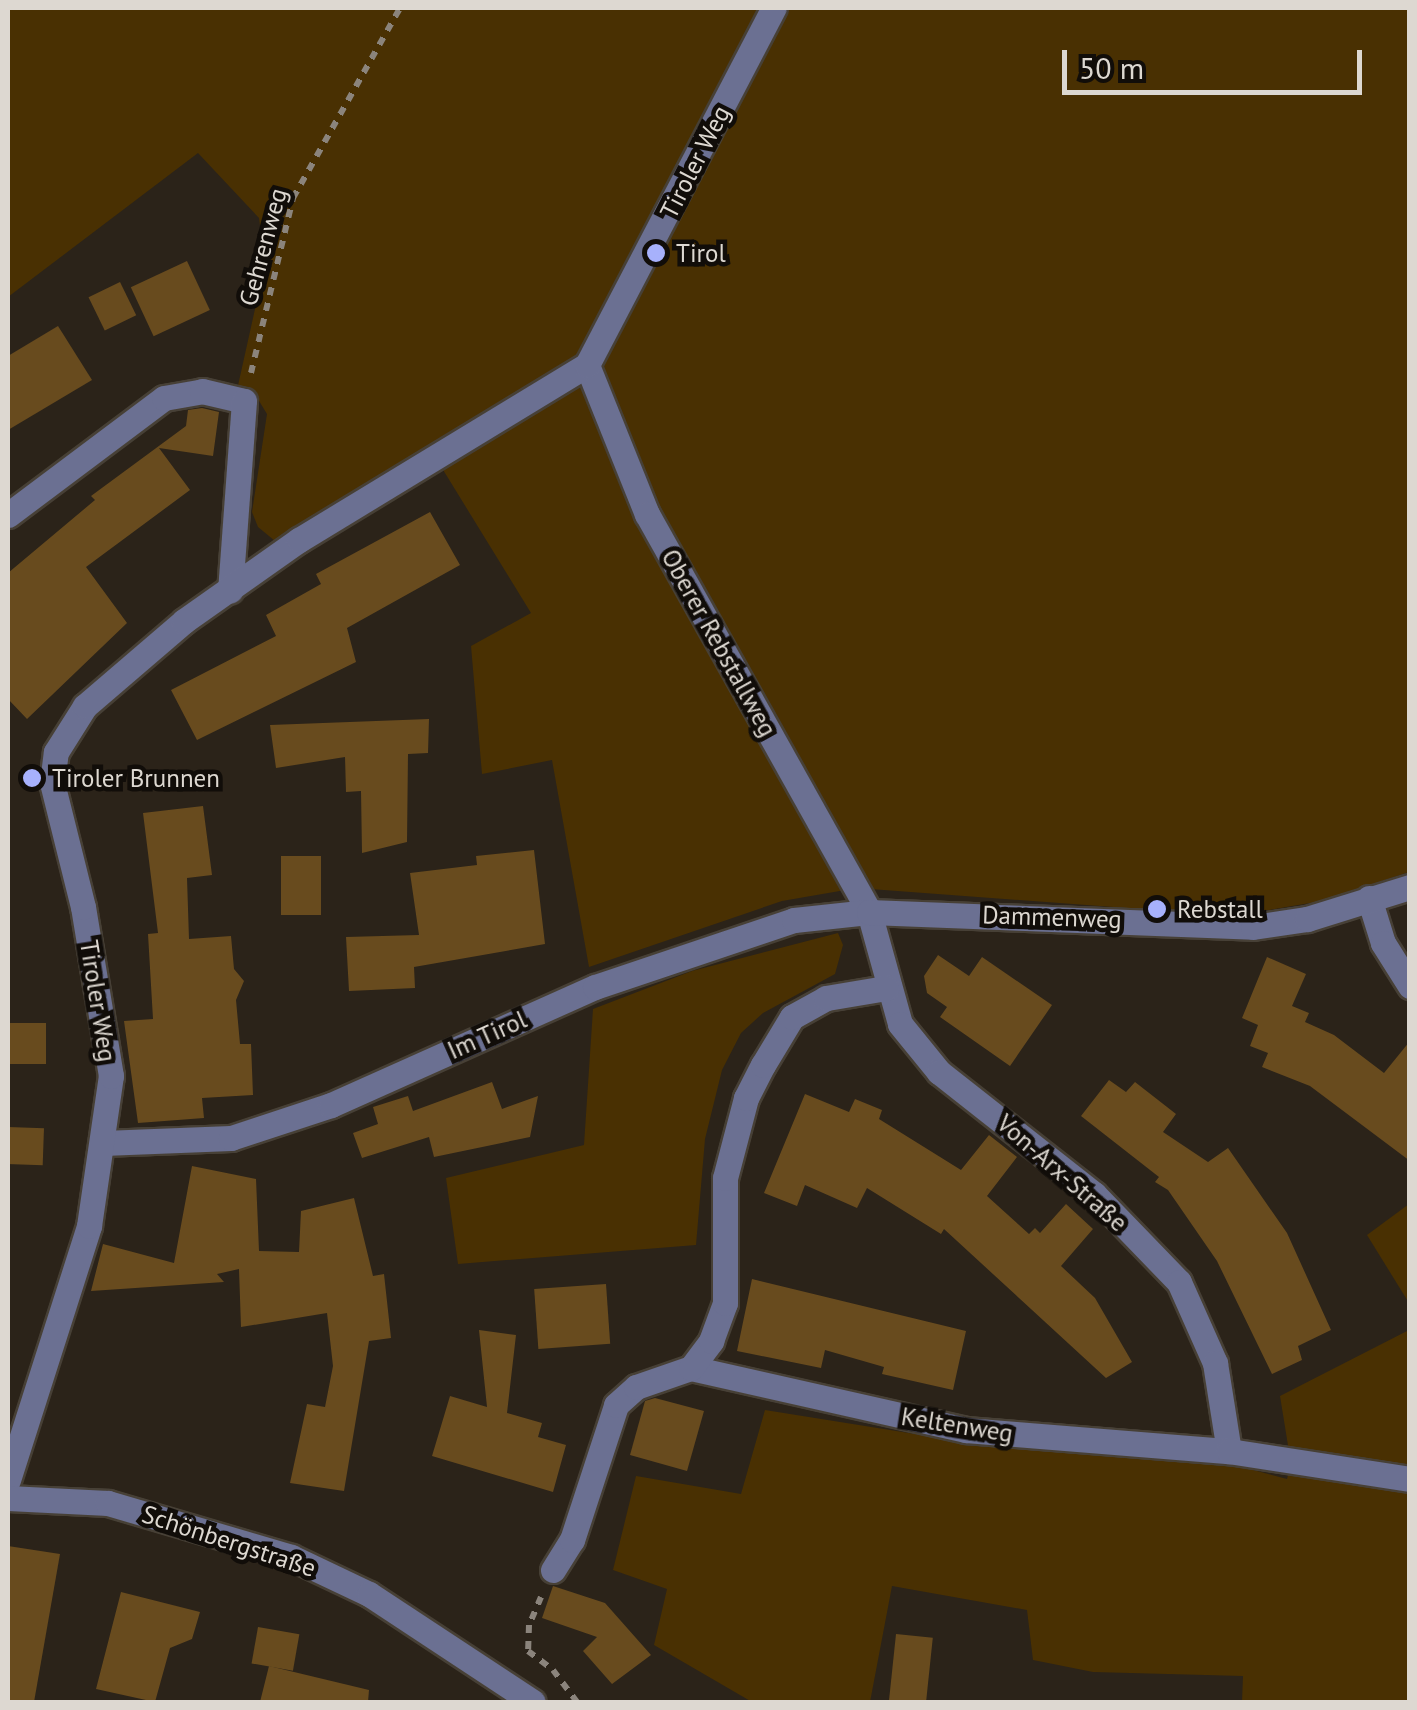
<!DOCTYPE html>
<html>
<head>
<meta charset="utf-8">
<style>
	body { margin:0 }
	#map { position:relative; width:1417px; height:1710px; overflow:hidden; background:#2b2319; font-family:"PT Sans",sans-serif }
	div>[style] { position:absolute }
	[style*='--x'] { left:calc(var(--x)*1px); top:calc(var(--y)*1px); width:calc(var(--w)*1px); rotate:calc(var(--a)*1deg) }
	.green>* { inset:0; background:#493002 }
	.building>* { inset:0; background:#684b1e; transform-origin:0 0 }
	.path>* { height:6px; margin-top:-3px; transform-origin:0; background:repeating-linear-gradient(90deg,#8b847c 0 8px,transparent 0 16px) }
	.roads { filter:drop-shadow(2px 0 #474036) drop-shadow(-2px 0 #474036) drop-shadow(0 2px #474036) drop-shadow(0 -2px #474036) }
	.minor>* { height:25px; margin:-12.5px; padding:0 12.5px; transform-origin:12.5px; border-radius:12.5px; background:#6b7092 }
	.dots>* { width:28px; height:28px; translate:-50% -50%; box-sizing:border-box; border:5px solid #110d09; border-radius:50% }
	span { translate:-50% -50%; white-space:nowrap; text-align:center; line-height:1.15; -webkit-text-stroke:9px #110d09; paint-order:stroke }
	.street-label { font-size:25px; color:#ddd8d1 }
	.poi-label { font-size:25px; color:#ddd8d1 }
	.left { translate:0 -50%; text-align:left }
	.frame { position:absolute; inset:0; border:10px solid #ddd8d1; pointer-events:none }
	.scale { position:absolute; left:1062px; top:50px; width:300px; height:45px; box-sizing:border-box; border:5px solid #ddd8d1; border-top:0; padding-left:12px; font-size:30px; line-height:35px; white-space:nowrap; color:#ddd8d1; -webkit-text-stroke:8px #110d09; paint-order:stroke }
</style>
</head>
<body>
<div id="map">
	<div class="green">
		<i style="clip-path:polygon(8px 8px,1409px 8px,1409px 872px,1322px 901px,1269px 910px,1167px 911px,857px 888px,782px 901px,589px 967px,552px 760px,482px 774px,471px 646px,531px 613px,437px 460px,275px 541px,258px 527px,252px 512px,267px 414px,256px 396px,237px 390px,265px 264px,259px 218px,198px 153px,8px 297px)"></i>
		<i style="clip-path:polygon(838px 933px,843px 945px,835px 974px,763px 1013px,741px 1033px,722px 1070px,705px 1139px,696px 1245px,458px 1264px,446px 1178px,584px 1145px,593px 1009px,692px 971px)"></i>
		<i style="clip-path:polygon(1409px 1204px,1409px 1303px,1367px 1235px)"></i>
		<i style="clip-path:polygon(1409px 1330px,1409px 1702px,1242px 1702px,1243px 1676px,1093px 1672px,1033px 1660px,1027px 1610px,892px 1586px,870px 1702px,752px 1702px,654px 1645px,667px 1589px,613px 1570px,636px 1476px,741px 1494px,765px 1410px,965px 1442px,1223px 1462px,1287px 1479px,1291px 1464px,1280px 1396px)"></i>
	</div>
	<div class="building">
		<i style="left:187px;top:261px;width:54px;height:62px;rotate:65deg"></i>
		<i style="left:120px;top:282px;width:37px;height:35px;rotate:64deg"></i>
		<i style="clip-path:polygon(58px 326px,92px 380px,8px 430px,8px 356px)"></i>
		<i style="clip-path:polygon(202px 408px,219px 412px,213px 456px,159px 448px,190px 490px,86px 567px,127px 623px,27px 719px,8px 699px,8px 573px,95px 500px,91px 496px,186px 426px,188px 410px)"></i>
		<i style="clip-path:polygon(430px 512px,460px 565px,347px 628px,356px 662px,197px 740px,171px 690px,276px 636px,266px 615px,321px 584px,316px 574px)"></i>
		<i style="clip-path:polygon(429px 719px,428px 753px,408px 754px,407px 842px,362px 853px,361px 791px,346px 792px,345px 757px,276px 768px,270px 725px)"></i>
		<i style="clip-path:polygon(203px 806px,212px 875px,187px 878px,189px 939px,231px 936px,234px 969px,244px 981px,236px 1000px,240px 1044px,251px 1044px,253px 1095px,202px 1098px,204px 1118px,138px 1123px,124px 1021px,153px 1019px,148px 934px,158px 933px,143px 813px)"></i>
		<i style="clip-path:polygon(534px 850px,545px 944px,414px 967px,415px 988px,349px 991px,346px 937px,419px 935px,410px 873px,477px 865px,476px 856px)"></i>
		<i style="left:281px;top:856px;width:40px;height:59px"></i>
		<i style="clip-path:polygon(938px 955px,969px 976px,982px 957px,1052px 1005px,1010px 1066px,940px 1017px,947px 1007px,927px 993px,924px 976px)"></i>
		<i style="clip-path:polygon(1267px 957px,1306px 974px,1292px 1006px,1309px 1013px,1305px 1022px,1334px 1035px,1384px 1073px,1410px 1041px,1410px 1161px,1310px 1086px,1262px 1067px,1268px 1053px,1250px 1046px,1258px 1025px,1242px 1018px)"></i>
		<i style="left:8px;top:1023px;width:38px;height:41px"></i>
		<i style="clip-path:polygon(1109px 1080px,1126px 1092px,1135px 1082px,1176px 1114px,1163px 1132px,1208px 1162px,1228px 1148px,1287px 1233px,1331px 1330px,1298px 1346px,1302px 1360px,1272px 1374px,1217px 1261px,1168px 1190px,1155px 1182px,1159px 1177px,1081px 1116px)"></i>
		<i style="clip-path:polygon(492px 1082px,502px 1109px,538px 1096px,530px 1137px,434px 1157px,429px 1137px,362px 1158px,353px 1133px,378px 1124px,373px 1107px,408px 1096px,413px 1111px)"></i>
		<i style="clip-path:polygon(805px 1094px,849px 1112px,855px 1099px,882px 1110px,879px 1119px,961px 1170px,989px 1135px,1017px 1157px,987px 1196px,1029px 1234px,1035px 1228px,1040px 1233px,1066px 1204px,1093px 1229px,1061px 1266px,1095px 1298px,1132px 1362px,1106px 1378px,944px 1229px,941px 1234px,867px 1188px,857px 1208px,805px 1185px,797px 1206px,764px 1193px)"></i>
		<i style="left:8px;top:1127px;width:36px;height:37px;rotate:2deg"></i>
		<i style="clip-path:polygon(192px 1166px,256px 1179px,259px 1251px,299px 1252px,301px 1211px,354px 1198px,373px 1276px,384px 1274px,391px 1338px,369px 1341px,344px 1491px,290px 1483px,307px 1404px,325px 1407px,333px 1366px,327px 1313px,241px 1327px,239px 1269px,217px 1274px,224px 1282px,91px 1291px,103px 1244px,174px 1263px)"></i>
		<i style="clip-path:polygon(752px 1279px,966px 1331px,953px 1390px,882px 1374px,884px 1367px,825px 1350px,821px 1368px,737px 1351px)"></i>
		<i style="left:606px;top:1284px;width:60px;height:72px;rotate:86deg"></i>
		<i style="clip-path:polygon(479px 1330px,516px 1335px,507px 1413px,542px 1423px,538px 1437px,566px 1445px,553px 1492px,432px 1456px,450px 1396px,487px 1407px)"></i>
		<i style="clip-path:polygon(655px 1398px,704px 1411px,687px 1471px,630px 1455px,645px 1401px)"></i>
		<i style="clip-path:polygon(8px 1546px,60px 1554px,34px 1702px,8px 1702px)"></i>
		<i style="clip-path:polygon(553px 1586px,605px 1603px,651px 1655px,612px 1684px,583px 1651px,597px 1637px,542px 1618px)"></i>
		<i style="clip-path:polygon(121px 1592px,200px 1612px,192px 1639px,170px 1648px,155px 1702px,96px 1689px)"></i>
		<i style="left:258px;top:1627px;width:42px;height:37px;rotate:10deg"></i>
		<i style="left:896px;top:1634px;width:37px;height:69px;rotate:6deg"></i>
		<i style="clip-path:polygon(269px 1666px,369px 1690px,368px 1702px,260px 1702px)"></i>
	</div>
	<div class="path">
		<i style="--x:251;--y:373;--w:180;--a:-76.5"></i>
		<i style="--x:293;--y:198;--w:218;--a:-60.6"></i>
		<i style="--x:541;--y:1597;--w:30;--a:113"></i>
		<i style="--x:529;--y:1625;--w:26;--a:92"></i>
		<i style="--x:528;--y:1651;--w:31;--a:37"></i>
		<i style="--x:553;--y:1670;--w:40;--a:53"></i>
	</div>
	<div class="roads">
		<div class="minor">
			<i style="--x:587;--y:365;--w:161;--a:68.1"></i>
			<i style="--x:647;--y:514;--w:456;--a:60.8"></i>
			<i style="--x:869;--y:912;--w:116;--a:74.5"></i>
			<i style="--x:900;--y:1024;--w:62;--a:50.9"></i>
			<i style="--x:939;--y:1072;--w:197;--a:38.2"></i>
			<i style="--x:1094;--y:1194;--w:122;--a:46"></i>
			<i style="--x:1179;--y:1282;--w:89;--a:66"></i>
			<i style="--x:1215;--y:1363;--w:89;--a:81"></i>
			<i style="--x:8;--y:515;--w:195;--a:-36.9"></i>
			<i style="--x:164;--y:398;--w:39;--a:-10"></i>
			<i style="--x:202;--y:391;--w:43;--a:13.4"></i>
			<i style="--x:244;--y:401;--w:190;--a:94.2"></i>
			<i style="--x:1369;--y:898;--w:47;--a:72.7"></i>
			<i style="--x:1383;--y:943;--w:51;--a:57.9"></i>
			<i style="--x:103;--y:1143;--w:128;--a:-2.2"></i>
			<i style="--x:231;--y:1138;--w:105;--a:-18.3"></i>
			<i style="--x:331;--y:1105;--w:289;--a:-24.1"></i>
			<i style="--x:595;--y:987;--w:210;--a:-18.6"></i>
			<i style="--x:794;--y:920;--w:75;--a:-6.1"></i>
			<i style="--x:869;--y:912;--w:384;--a:2.2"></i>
			<i style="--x:1253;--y:927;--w:55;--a:-8.4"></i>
			<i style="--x:1307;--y:919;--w:108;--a:-17.3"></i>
			<i style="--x:691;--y:1368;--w:282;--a:12.7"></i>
			<i style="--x:966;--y:1430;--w:264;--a:4.6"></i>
			<i style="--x:1229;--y:1451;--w:183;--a:8.8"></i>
			<i style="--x:8;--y:1480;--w:267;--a:-72.3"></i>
			<i style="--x:89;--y:1226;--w:152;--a:-81.7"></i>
			<i style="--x:111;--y:1076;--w:171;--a:-99.4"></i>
			<i style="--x:83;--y:907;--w:128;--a:-104"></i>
			<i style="--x:52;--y:783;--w:31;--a:-83"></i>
			<i style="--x:56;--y:752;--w:54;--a:-57.8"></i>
			<i style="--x:85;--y:706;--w:130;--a:-40.6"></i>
			<i style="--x:184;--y:621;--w:141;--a:-35.2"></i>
			<i style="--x:299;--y:540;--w:337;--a:-31.3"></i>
			<i style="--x:587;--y:365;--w:403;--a:-62.4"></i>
			<i style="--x:8;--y:1498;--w:100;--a:2.9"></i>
			<i style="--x:108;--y:1503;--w:191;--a:16.4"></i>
			<i style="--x:291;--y:1557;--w:86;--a:25.4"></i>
			<i style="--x:369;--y:1594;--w:196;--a:33.4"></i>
			<i style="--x:553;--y:1570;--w:36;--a:-58"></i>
			<i style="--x:572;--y:1540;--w:142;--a:-71.9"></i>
			<i style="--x:616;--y:1405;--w:27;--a:-42"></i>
			<i style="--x:636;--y:1387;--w:58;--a:-19.1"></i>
			<i style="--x:691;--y:1368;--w:34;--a:-53"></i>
			<i style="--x:711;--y:1341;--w:40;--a:-69.8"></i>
			<i style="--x:725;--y:1303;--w:125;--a:-90"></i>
			<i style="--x:725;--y:1178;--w:83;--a:-75.3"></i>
			<i style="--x:746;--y:1098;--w:37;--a:-63"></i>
			<i style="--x:763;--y:1065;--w:56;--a:-58.9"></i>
			<i style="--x:792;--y:1017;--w:39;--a:-29"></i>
			<i style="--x:826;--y:998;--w:61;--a:-9.5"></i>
		</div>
	</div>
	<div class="dots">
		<i style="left:656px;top:253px;background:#a7b1fc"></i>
		<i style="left:32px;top:778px;background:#a7b1fc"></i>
		<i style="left:1157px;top:909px;background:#a7b1fc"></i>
	</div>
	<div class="street-label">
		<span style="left:695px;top:162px;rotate:-63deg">Tiroler Weg</span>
		<span style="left:263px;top:247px;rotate:-75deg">Gehrenweg</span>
		<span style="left:719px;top:643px;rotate:61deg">Oberer Rebstallweg</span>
		<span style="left:1052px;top:917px;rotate:2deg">Dammenweg</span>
		<span style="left:98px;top:1001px;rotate:81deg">Tiroler Weg</span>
		<span style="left:487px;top:1035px;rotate:-24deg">Im Tirol</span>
		<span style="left:1062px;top:1173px;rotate:41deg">Von-Arx-Straße</span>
		<span style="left:957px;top:1425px;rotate:9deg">Keltenweg</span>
		<span style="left:229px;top:1541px;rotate:18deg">Schönbergstraße</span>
	</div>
	<div class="poi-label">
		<span class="left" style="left:676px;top:253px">Tirol</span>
		<span class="left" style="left:52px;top:778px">Tiroler Brunnen</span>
		<span class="left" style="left:1177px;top:909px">Rebstall</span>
	</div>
	<div class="frame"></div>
	<div class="scale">50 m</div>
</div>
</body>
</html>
